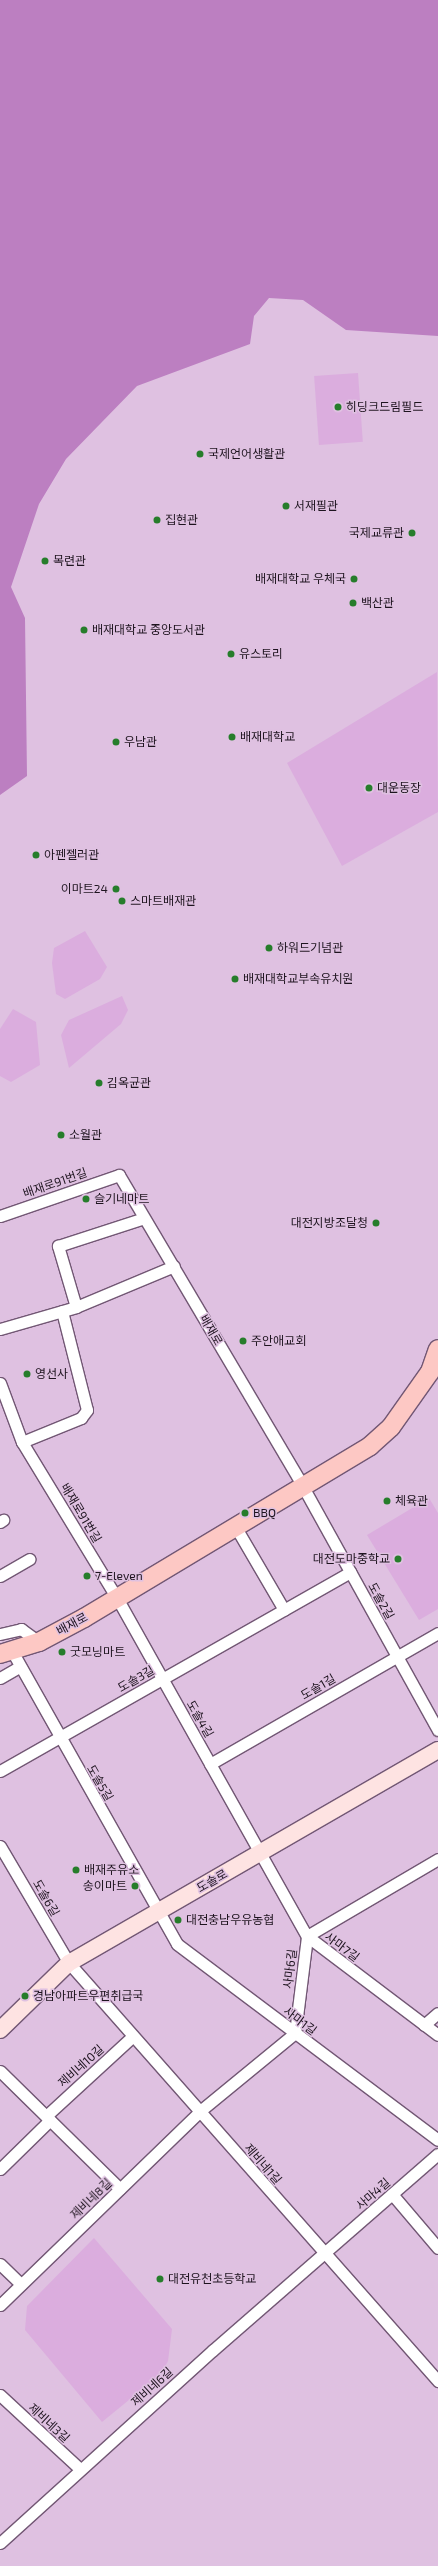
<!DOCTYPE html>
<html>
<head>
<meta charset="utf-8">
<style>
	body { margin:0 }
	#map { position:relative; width:438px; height:2566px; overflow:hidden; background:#dfc1e1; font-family:"Exo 2","Noto Sans KR",sans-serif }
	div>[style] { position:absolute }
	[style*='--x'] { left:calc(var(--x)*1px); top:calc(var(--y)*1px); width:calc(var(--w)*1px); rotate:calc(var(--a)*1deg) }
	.green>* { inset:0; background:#dbadde; transform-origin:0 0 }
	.forest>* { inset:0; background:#bc7fc1 }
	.roads { filter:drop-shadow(1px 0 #725774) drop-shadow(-1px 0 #725774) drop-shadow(0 1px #725774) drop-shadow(0 -1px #725774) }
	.street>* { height:11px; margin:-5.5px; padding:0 5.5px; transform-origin:5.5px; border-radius:5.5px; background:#fff }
	.secondary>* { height:16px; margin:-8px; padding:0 8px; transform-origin:8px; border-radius:8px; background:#fee3e2 }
	.primary>* { height:18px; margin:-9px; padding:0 9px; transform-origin:9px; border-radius:9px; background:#fdc8c4 }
	.dots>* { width:11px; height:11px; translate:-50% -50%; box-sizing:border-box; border:2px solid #dfc1e1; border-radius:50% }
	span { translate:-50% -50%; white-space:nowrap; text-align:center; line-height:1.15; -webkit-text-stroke:3px #dfc1e1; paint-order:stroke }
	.poi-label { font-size:12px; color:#1e141f }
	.left { translate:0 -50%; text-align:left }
	.right { translate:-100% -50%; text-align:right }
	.street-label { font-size:12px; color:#1e141f }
</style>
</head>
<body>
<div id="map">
	<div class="green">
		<i style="left:358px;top:373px;width:69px;height:44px;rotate:86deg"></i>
		<i style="clip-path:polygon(437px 672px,438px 812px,342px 866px,287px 763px)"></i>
		<i style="clip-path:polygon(85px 931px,107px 967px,100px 979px,65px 999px,56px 994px,52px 963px,54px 948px)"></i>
		<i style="clip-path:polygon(122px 996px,128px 1010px,121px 1024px,69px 1068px,61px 1035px,69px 1020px)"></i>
		<i style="clip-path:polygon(13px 1009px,36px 1022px,40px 1065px,11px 1082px,0 1076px,0 1029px)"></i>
		<i style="clip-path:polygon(429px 1498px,438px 1513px,438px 1609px,419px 1620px,367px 1535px)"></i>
		<i style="clip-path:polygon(94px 2238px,172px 2329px,168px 2361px,162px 2373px,102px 2422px,25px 2330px,27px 2306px)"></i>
	</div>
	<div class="forest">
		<i style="clip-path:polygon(0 0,438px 0,438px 336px,346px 330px,303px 300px,269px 298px,254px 316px,250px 344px,137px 386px,66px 459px,39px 504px,11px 587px,25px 618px,27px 776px,0 795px)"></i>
	</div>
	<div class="roads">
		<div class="street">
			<i style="--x:0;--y:1216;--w:126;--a:-19"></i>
			<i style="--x:119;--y:1175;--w:360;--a:59.4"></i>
			<i style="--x:302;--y:1485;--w:280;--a:61"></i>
			<i style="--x:76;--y:1307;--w:64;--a:-106.4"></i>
			<i style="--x:58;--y:1246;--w:90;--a:-18"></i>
			<i style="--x:0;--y:1329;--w:79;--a:-16.1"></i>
			<i style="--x:76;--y:1307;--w:106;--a:-22.7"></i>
			<i style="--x:0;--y:1383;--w:63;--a:69.6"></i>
			<i style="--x:22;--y:1442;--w:183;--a:58.7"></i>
			<i style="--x:117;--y:1598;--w:388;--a:60.7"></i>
			<i style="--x:307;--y:1936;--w:164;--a:37.1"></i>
			<i style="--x:22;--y:1442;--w:64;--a:-22.1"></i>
			<i style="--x:81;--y:1418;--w:10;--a:-53"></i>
			<i style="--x:87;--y:1410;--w:102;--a:-104.2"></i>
			<i style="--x:0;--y:1522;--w:4;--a:-34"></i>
			<i style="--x:235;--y:1526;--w:97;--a:59.7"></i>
			<i style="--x:0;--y:1576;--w:34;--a:-30"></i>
			<i style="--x:0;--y:1634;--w:22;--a:-13"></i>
			<i style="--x:21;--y:1629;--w:22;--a:36"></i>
			<i style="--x:12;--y:1651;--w:336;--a:60.6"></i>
			<i style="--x:177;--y:1944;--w:326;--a:36.9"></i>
			<i style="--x:0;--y:1678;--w:22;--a:-30"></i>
			<i style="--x:210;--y:1764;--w:263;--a:-29.9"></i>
			<i style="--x:0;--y:1771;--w:403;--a:-29.6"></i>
			<i style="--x:0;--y:1846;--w:136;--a:59.5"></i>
			<i style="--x:69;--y:1963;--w:558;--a:48.56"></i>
			<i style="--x:424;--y:2025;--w:18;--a:-41"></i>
			<i style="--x:0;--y:2071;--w:168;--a:44.5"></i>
			<i style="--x:46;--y:2116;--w:118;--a:-42.6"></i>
			<i style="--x:0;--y:2169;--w:70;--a:-44.4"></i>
			<i style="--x:392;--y:2194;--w:71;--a:49.6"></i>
			<i style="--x:0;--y:2264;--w:29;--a:44"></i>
			<i style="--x:0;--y:2305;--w:279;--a:-44.1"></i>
			<i style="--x:200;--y:2111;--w:123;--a:-39.4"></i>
			<i style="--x:295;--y:2033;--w:98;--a:-82.9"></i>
			<i style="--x:307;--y:1936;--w:152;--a:-30.4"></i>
			<i style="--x:0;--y:2395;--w:109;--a:42.8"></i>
			<i style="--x:0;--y:2543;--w:287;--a:-42.2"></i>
			<i style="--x:213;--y:2350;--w:298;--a:-41.1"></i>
		</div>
		<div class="secondary">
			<i style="--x:0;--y:2030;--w:96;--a:-44.2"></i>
			<i style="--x:69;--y:1963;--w:426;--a:-30"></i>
		</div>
		<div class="primary">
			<i style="--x:0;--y:1654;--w:41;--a:-17.1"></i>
			<i style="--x:39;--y:1642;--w:51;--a:-28.1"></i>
			<i style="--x:84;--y:1618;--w:334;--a:-31"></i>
			<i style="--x:370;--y:1446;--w:28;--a:-42"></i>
			<i style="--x:391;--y:1427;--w:67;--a:-54.7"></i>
			<i style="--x:430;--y:1372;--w:24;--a:-71"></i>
		</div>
	</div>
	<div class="dots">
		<i style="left:338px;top:407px;background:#267d2b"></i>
		<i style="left:200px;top:454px;background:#267d2b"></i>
		<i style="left:286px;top:506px;background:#267d2b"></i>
		<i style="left:157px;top:520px;background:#267d2b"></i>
		<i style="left:412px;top:533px;background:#267d2b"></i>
		<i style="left:45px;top:561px;background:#267d2b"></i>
		<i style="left:354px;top:579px;background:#267d2b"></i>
		<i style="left:353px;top:603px;background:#267d2b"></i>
		<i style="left:84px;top:630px;background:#267d2b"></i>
		<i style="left:231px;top:654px;background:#267d2b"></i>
		<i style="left:232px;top:737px;background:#267d2b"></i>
		<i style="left:116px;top:742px;background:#267d2b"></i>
		<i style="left:369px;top:788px;background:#267d2b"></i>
		<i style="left:36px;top:855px;background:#267d2b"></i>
		<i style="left:116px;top:889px;background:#267d2b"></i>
		<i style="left:122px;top:901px;background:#267d2b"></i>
		<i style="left:269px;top:948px;background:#267d2b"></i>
		<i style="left:235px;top:979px;background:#267d2b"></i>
		<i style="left:99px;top:1083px;background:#267d2b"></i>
		<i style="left:61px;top:1135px;background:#267d2b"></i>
		<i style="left:86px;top:1199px;background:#267d2b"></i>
		<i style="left:376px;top:1223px;background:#267d2b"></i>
		<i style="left:243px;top:1341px;background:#267d2b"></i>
		<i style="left:27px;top:1374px;background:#267d2b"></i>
		<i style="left:387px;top:1501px;background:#267d2b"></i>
		<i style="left:245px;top:1513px;background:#267d2b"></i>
		<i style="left:398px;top:1559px;background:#267d2b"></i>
		<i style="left:87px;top:1576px;background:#267d2b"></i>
		<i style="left:62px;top:1652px;background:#267d2b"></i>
		<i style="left:76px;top:1870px;background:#267d2b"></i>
		<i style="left:135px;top:1886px;background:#267d2b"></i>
		<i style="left:178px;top:1920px;background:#267d2b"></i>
		<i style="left:25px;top:1996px;background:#267d2b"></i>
		<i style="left:160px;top:2279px;background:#267d2b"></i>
	</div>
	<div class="poi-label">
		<span class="left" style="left:346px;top:407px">히딩크드림필드</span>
		<span class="left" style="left:208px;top:454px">국제언어생활관</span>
		<span class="left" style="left:294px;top:506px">서재필관</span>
		<span class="left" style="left:165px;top:520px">집현관</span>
		<span class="right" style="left:404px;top:533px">국제교류관</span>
		<span class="left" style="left:53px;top:561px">목련관</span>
		<span class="right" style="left:346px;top:579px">배재대학교 우체국</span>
		<span class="left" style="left:361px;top:603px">백산관</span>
		<span class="left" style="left:92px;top:630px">배재대학교 중앙도서관</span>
		<span class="left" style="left:239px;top:654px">유스토리</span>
		<span class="left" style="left:240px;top:737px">배재대학교</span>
		<span class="left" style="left:124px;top:742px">우남관</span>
		<span class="left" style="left:377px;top:788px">대운동장</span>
		<span class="left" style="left:44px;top:855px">아펜젤러관</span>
		<span class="right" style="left:108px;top:889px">이마트24</span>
		<span class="left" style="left:130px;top:901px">스마트배재관</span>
		<span class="left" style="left:277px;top:948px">하워드기념관</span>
		<span class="left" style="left:243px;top:979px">배재대학교부속유치원</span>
		<span class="left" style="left:107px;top:1083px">김옥균관</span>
		<span class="left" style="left:69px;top:1135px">소월관</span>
		<span class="left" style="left:94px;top:1199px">슬기네마트</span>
		<span class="right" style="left:368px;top:1223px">대전지방조달청</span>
		<span class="left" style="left:251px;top:1341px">주안애교회</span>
		<span class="left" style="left:35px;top:1374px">영선사</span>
		<span class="left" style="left:395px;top:1501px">체육관</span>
		<span class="left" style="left:253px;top:1513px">BBQ</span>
		<span class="right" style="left:390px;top:1559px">대전도마중학교</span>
		<span class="left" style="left:95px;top:1576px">7-Eleven</span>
		<span class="left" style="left:70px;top:1652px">굿모닝마트</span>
		<span class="left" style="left:84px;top:1870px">배재주유소</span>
		<span class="right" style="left:127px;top:1886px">송이마트</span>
		<span class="left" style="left:186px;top:1920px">대전충남우유농협</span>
		<span class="left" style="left:33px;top:1996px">경남아파트우편취급국</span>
		<span class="left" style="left:168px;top:2279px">대전유천초등학교</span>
	</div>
	<div class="street-label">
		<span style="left:55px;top:1183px;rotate:-19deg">배재로91번길</span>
		<span style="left:211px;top:1330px;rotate:60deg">배재로</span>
		<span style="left:81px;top:1513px;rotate:59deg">배재로91번길</span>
		<span style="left:381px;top:1601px;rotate:61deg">도솔2길</span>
		<span style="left:72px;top:1624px;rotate:-28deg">배재로</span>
		<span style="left:136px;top:1679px;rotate:-30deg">도솔3길</span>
		<span style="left:318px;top:1687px;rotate:-30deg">도솔1길</span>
		<span style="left:200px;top:1719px;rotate:60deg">도솔4길</span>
		<span style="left:100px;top:1783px;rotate:60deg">도솔5길</span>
		<span style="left:212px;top:1881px;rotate:-30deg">도솔로</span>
		<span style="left:46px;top:1898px;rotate:60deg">도솔6길</span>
		<span style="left:342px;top:1947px;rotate:37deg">사마7길</span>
		<span style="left:290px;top:1969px;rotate:-83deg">사마6길</span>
		<span style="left:300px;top:2021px;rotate:37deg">사마1길</span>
		<span style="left:81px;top:2066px;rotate:-42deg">제비네10길</span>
		<span style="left:263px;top:2164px;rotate:49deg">제비네1길</span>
		<span style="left:373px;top:2194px;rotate:-41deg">사마4길</span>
		<span style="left:91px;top:2199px;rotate:-44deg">제비네8길</span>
		<span style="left:152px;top:2387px;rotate:-42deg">제비네6길</span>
		<span style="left:49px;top:2423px;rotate:43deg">제비네3길</span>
	</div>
</div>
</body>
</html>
